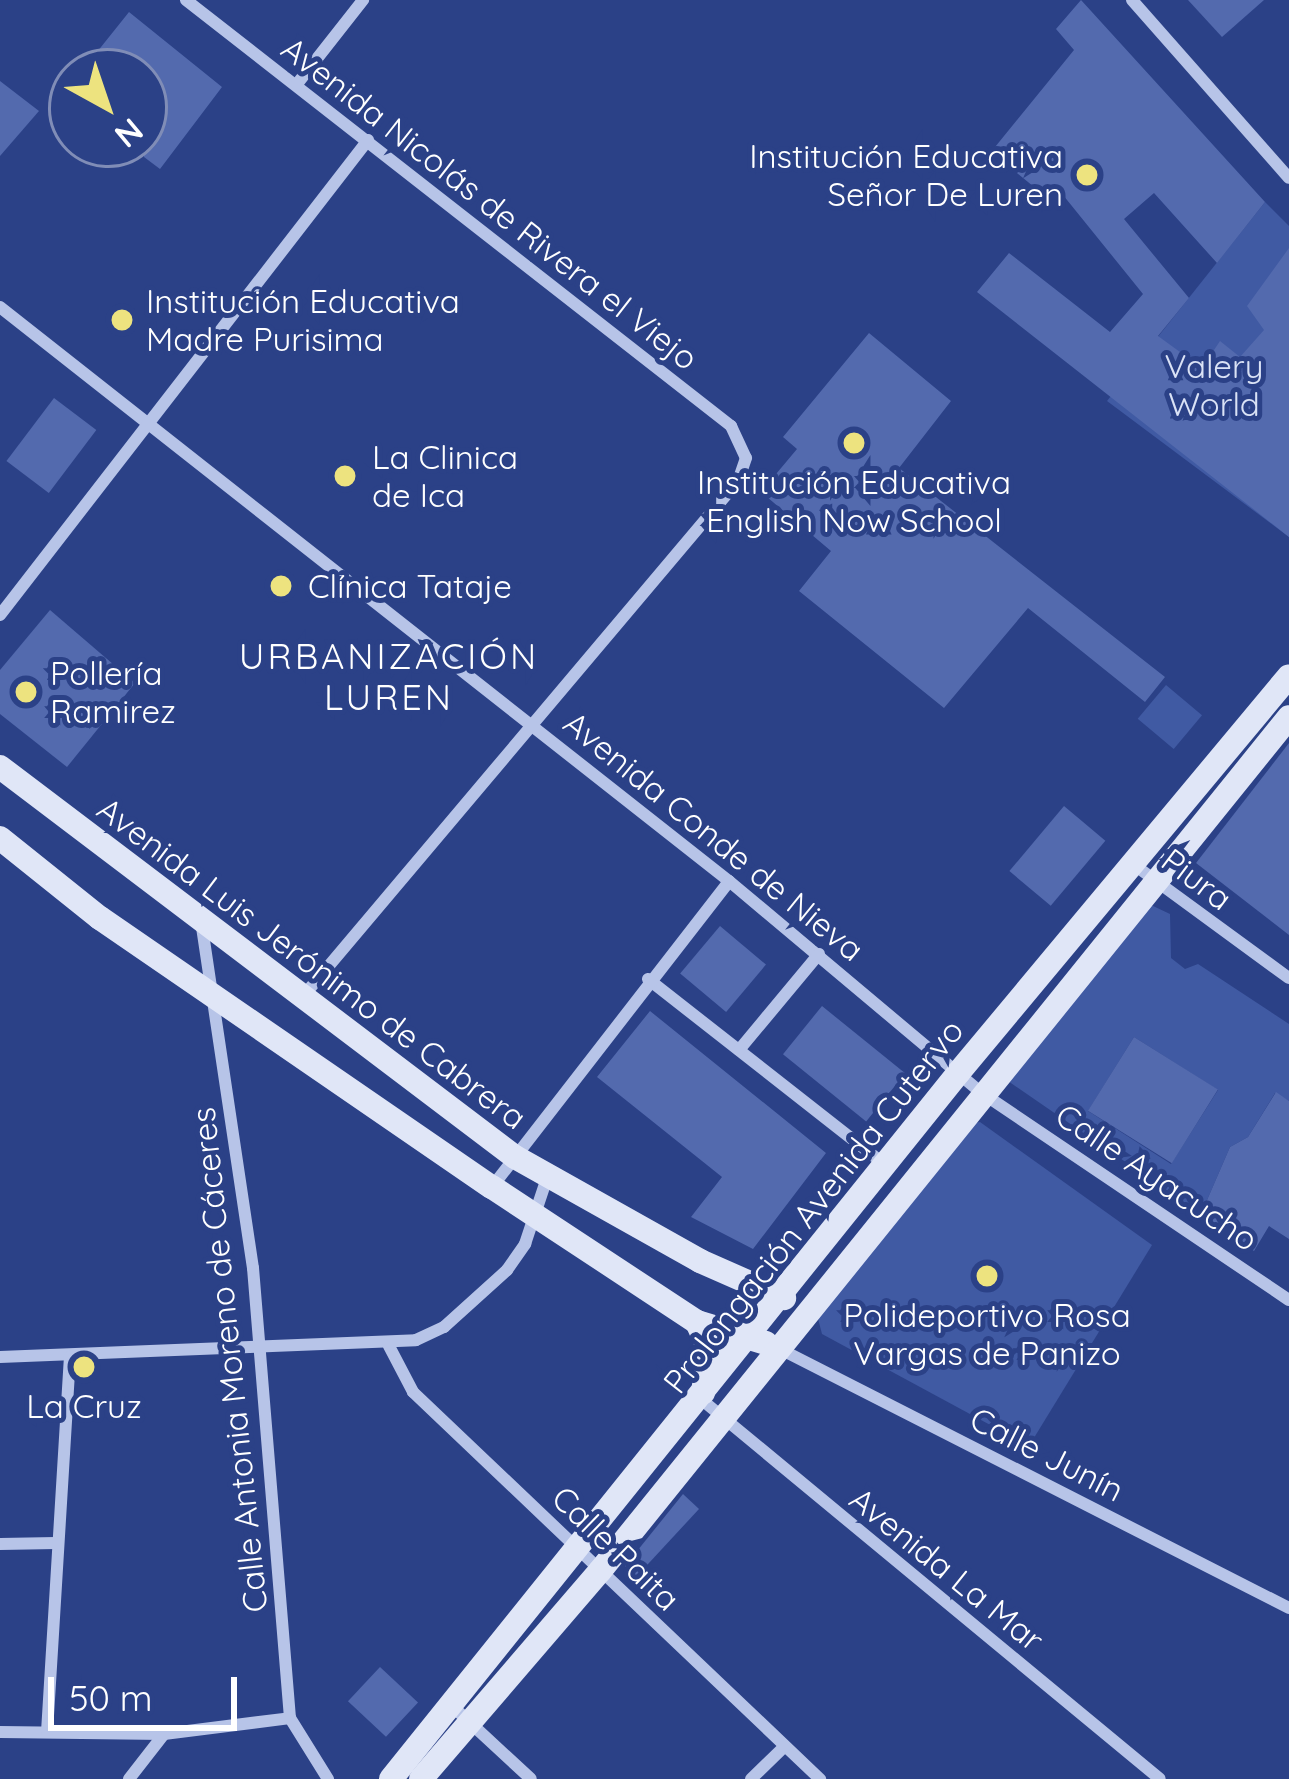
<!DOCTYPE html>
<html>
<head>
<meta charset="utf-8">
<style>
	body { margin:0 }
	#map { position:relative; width:1289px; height:1779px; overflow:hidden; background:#2b4187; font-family:Quicksand,sans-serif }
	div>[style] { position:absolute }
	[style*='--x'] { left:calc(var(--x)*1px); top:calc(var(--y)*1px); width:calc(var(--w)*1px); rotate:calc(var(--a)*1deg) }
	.green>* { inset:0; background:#405aa3; transform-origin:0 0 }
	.building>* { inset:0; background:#536aae; transform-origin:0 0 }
	.street>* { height:12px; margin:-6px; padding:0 6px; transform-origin:6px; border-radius:6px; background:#b7c4e8 }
	.secondary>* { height:24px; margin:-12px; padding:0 12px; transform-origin:12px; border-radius:12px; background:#e0e6f7 }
	.dots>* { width:33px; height:33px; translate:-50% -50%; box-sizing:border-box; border:6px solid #2b4187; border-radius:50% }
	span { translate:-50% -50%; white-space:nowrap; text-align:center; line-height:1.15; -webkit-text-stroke:10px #2b4187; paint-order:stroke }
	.poi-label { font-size:33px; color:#fff }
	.right { translate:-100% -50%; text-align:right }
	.left { translate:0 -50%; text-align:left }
	.street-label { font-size:33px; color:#fff }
	.park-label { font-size:33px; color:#dae2f6 }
	.neighbourhood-label { font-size:36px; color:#fff; letter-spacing:3px }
	.north { position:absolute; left:48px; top:48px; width:120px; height:120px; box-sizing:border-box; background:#2b4187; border:3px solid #808db7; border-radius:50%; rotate:140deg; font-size:33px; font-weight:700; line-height:48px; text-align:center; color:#fff }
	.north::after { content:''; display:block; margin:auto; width:42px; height:54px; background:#ede37f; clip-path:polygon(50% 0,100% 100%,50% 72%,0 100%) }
	.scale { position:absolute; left:48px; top:1677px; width:189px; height:54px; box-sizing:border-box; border:6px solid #fff; border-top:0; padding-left:15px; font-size:36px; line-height:42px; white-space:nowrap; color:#fff; -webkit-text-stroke:9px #2b4187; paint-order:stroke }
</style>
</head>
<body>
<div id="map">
	<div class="green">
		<i style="clip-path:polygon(1265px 202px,1289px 226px,1289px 537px,1107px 401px)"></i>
		<i style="left:1166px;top:685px;width:47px;height:44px;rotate:40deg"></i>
		<i style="clip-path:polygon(evenodd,1151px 905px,1170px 914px,1171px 958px,1185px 969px,1198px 964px,1289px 1024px,1289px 1101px,1275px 1093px,1248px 1137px,1230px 1147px,1201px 1214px,1008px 1081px,1151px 905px,1134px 1037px,1218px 1090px,1171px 1164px,1088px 1111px,1134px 1037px)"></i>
		<i style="clip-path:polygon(980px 1122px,1152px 1245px,1029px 1446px,822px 1334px,815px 1307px,961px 1125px)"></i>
	</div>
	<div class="building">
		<i style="clip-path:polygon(1081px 0,1265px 202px,1217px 263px,1154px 193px,1124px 219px,1189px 298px,1158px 336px,1202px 368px,1220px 341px,1240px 357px,1264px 330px,1247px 306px,1289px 248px,1289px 537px,977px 292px,1009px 253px,1110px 332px,1143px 294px,1063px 195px,1055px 204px,991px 152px,1074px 50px,1056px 29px)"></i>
		<i style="clip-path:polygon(1188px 0,1264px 0,1222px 37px)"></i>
		<i style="clip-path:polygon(129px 12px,222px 87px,160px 169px,144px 157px,144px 72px,81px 72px)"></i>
		<i style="clip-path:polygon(0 81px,39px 111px,0 156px)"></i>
		<i style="clip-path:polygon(869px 333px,951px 401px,899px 468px,1165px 677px,1145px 702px,1028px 608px,944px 708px,799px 591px,831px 551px,761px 492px,797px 449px,783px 437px)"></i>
		<i style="left:54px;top:398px;width:53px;height:79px;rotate:37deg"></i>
		<i style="clip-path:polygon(50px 610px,135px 683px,67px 767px,0 714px,0 670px)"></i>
		<i style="clip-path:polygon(1289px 743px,1289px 935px,1196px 863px)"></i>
		<i style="left:1064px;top:806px;width:54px;height:85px;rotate:40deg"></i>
		<i style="left:720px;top:926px;width:60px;height:62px;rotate:40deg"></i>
		<i style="left:822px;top:1006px;width:107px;height:62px;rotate:39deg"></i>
		<i style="clip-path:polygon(650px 1011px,826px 1153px,753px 1249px,691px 1217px,722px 1177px,597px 1077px)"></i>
		<i style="left:1134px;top:1037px;width:99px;height:87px;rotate:32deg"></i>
		<i style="clip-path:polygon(1276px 1092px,1289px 1101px,1289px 1239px,1269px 1226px,1254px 1251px,1201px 1214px,1230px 1147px,1248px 1137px)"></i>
		<i style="clip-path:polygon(683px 1494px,699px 1509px,636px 1577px,625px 1566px)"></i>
		<i style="left:380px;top:1667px;width:52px;height:47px;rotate:43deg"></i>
	</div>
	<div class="street">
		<i style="--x:186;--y:0;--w:692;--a:38.01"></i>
		<i style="--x:731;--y:426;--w:35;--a:65"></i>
		<i style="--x:746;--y:458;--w:24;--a:109"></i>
		<i style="--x:738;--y:481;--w:679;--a:130.16"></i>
		<i style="--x:1132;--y:0;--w:237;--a:48.6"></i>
		<i style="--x:297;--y:84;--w:107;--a:-51.8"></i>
		<i style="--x:0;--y:307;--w:928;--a:38.22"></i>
		<i style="--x:729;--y:881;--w:330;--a:40"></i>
		<i style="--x:982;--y:1093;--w:370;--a:34"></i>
		<i style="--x:0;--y:615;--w:601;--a:-52.23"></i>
		<i style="--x:1133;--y:864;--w:193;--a:36.2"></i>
		<i style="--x:202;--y:927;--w:345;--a:81.5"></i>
		<i style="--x:253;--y:1268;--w:452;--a:85.3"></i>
		<i style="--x:290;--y:1718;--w:72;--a:58.1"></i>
		<i style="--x:648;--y:979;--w:301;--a:38.1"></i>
		<i style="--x:739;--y:1050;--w:125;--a:-50.2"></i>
		<i style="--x:492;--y:1187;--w:387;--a:-52.2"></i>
		<i style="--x:389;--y:1346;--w:52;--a:62.4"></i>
		<i style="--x:413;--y:1392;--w:562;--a:43.56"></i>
		<i style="--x:780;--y:1349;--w:571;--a:26.97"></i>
		<i style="--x:0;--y:1357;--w:416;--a:-2.3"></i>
		<i style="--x:416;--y:1340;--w:31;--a:-25"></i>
		<i style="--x:444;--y:1327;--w:85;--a:-42.1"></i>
		<i style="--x:507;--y:1270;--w:32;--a:-55"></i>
		<i style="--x:525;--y:1244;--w:73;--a:-71.6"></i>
		<i style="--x:702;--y:1400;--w:594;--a:39.61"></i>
		<i style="--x:0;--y:1544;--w:56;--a:-1"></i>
		<i style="--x:450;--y:1704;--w:110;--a:42.8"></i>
		<i style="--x:0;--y:1732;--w:164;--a:0.7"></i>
		<i style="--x:164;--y:1734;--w:127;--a:-7.2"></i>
		<i style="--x:47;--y:1732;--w:376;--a:-86.5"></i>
		<i style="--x:129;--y:1779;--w:57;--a:-52.1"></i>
		<i style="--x:751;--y:1779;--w:47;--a:-44.1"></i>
	</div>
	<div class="secondary">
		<i style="--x:0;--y:767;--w:646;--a:37.14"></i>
		<i style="--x:515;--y:1157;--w:212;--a:29.3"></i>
		<i style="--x:700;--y:1261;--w:92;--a:23.8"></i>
		<i style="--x:0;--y:838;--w:128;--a:38.7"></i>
		<i style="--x:100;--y:918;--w:475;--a:34.5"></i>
		<i style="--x:492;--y:1187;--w:245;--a:33.4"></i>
		<i style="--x:697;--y:1322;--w:72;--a:16.9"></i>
		<i style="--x:697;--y:1322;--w:30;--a:66"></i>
		<i style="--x:709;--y:1349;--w:44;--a:97.8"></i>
		<i style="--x:391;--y:1779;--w:907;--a:-51.22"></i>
		<i style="--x:959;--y:1072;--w:515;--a:-50.19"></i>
		<i style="--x:421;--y:1779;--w:274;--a:-49.3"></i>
		<i style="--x:600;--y:1571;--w:1097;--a:-51.1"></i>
	</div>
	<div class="dots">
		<i style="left:1087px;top:175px;background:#ede37f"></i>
		<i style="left:122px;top:320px;background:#ede37f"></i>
		<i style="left:854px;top:443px;background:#ede37f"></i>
		<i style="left:345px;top:476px;background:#ede37f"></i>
		<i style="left:281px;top:586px;background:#ede37f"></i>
		<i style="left:26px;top:692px;background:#ede37f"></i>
		<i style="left:987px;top:1276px;background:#ede37f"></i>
		<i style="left:84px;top:1367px;background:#ede37f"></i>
	</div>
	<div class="poi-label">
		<span class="right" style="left:1063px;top:175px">Institución Educativa<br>Señor De Luren</span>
		<span class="left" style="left:146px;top:320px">Institución Educativa<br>Madre Purisima</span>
		<span class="left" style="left:372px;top:476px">La Clinica<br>de Ica</span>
		<span style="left:854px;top:501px">Institución Educativa<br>English Now School</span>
		<span class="left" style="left:308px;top:586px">Clínica Tataje</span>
		<span class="left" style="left:50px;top:692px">Pollería<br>Ramirez</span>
		<span style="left:987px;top:1334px">Polideportivo Rosa<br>Vargas de Panizo</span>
		<span style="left:84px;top:1406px">La Cruz</span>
	</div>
	<div class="street-label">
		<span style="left:490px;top:203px;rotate:38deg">Avenida Nicolás de Rivera el Viejo</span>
		<span style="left:714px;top:836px;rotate:39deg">Avenida Conde de Nieva</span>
		<span style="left:1197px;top:879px;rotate:37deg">Piura</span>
		<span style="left:312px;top:963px;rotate:37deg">Avenida Luis Jerónimo de Cabrera</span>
		<span style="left:1157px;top:1177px;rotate:34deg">Calle Ayacucho</span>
		<span style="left:813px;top:1206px;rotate:-52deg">Prolongación Avenida Cutervo</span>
		<span style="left:229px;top:1360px;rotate:-96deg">Calle Antonia Moreno de Cáceres</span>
		<span style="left:1047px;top:1454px;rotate:27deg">Calle Junín</span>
		<span style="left:616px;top:1548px;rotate:44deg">Calle Paita</span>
		<span style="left:947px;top:1569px;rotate:39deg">Avenida La Mar</span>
	</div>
	<div class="park-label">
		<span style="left:1214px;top:385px">Valery<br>World</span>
	</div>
	<div class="neighbourhood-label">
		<span style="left:389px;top:676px">URBANIZACIÓN<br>LUREN</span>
	</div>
	<div class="north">N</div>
	<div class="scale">50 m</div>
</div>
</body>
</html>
